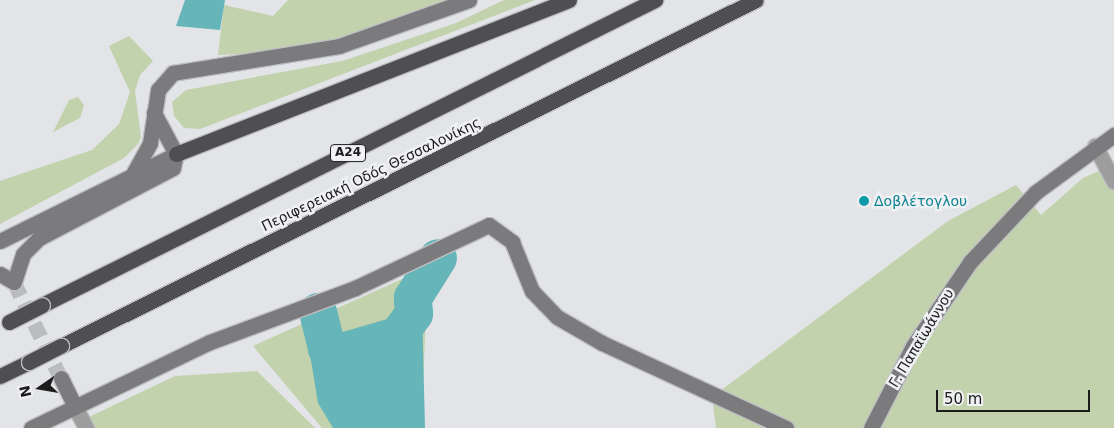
<!DOCTYPE html>
<html>
<head>
<meta charset="utf-8">
<style>
	body { margin:0 }
	#map { position:relative; width:1114px; height:428px; overflow:hidden; background:#e3e4e7; font-family:"DejaVu Sans",sans-serif }
	div>[style] { position:absolute }
	[style*='--x'] { left:calc(var(--x)*1px); top:calc(var(--y)*1px); width:calc(var(--w)*1px); rotate:calc(var(--a)*1deg) }
	.green>* { inset:0; background:#c1d2ac }
	.water>* { inset:0; background:#65b5b9 }
	.river>* { height:38px; margin:-19px; padding:0 19px; transform-origin:19px; border-radius:19px; background:#65b5b9 }
	.secondary-tunnel>* { height:15px; margin-top:-7.5px; transform-origin:0; background:repeating-linear-gradient(90deg,#bbbcbf 0 15px,transparent 0 23px) }
	.roads { filter:drop-shadow(1px 0 #bfc0c3) drop-shadow(-1px 0 #bfc0c3) drop-shadow(0 1px #bfc0c3) drop-shadow(0 -1px #bfc0c3) }
	.street>* { height:15px; margin:-7.5px; padding:0 7.5px; transform-origin:7.5px; border-radius:7.5px; background:#9d9d9e }
	.secondary>* { height:15px; margin:-7.5px; padding:0 7.5px; transform-origin:7.5px; border-radius:7.5px; background:#7b7b7d }
	.highway>* { height:15px; margin:-7.5px; padding:0 7.5px; transform-origin:7.5px; border-radius:7.5px; background:#4f4e51 }
	.bridges { filter:drop-shadow(1px 0 #bfc0c3) drop-shadow(-1px 0 #bfc0c3) drop-shadow(0 1px #bfc0c3) drop-shadow(0 -1px #bfc0c3) }
	.highway-bridge>* { height:15px; margin:-7.5px; padding:0 7.5px; transform-origin:7.5px; border-radius:7.5px; background:#4f4e51 }
	.dots>* { width:14px; height:14px; translate:-50% -50%; box-sizing:border-box; border:2px solid #f0f1f4; border-radius:50% }
	span { translate:-50% -50%; white-space:nowrap; text-align:center; line-height:1.15; -webkit-text-stroke:5px #f0f1f4; paint-order:stroke }
	.shield-label span { padding:1px 4px; background:#f0f1f4; border:1px solid; border-radius:4px; -webkit-text-stroke-width:0 }
	.shield-label { font-size:12px; color:#1c1c1d; font-weight:700 }
	.street-label { font-size:14px; color:#1c1c1d }
	.culture-label { font-size:14px; color:#0d838f }
	.left { translate:0 -50%; text-align:left }
	.north { position:absolute; left:15px; top:363px; width:50px; height:50px; -webkit-text-stroke:4px #f0f1f4; paint-order:stroke; rotate:257deg; font-size:14px; font-weight:700; line-height:20px; text-align:center; color:#1c1c1d }
	.north::after { content:''; display:block; margin:auto; width:18px; height:22px; background:#1c1c1d; clip-path:polygon(50% 0,100% 100%,50% 72%,0 100%) }
	.scale { position:absolute; left:936px; top:390px; width:154px; height:22px; box-sizing:border-box; border:2px solid #1c1c1d; border-top:0; padding-left:6px; font-size:15px; line-height:18px; white-space:nowrap; color:#1c1c1d; -webkit-text-stroke:4px #f0f1f4; paint-order:stroke }
</style>
</head>
<body>
<div id="map">
	<div class="green">
		<i style="clip-path:polygon(288px 0,448px 0,335px 40px,281px 52px,218px 55px,224px 5px,273px 16px)"></i>
		<i style="clip-path:polygon(504px 0,535px 0,200px 129px,184px 128px,174px 116px,172px 102px,186px 90px,342px 61px,456px 23px)"></i>
		<i style="clip-path:polygon(129px 36px,153px 61px,140px 75px,135px 91px,141px 137px,138px 144px,124px 158px,0 224px,0 181px,92px 150px,119px 124px,130px 92px,109px 46px)"></i>
		<i style="clip-path:polygon(78px 97px,84px 105px,80px 118px,53px 132px,69px 100px)"></i>
		<i style="clip-path:polygon(1114px 164px,1114px 428px,716px 428px,712px 397px,948px 221px,1016px 185px,1041px 215px,1083px 178px)"></i>
		<i style="clip-path:polygon(440px 262px,426px 316px,421px 428px,322px 428px,253px 346px)"></i>
		<i style="clip-path:polygon(257px 371px,315px 428px,78px 428px,91px 416px,175px 376px)"></i>
	</div>
	<div class="water">
		<i style="clip-path:polygon(185px 0,225px 0,220px 30px,176px 26px)"></i>
		<i style="clip-path:polygon(422px 309px,425px 428px,333px 428px,318px 403px,308px 342px)"></i>
	</div>
	<div class="river">
		<i style="--x:318;--y:312;--w:38;--a:76"></i>
		<i style="--x:327;--y:349;--w:17;--a:28"></i>
		<i style="--x:342;--y:357;--w:22;--a:-16"></i>
		<i style="--x:397;--y:355;--w:22;--a:-82"></i>
		<i style="--x:400;--y:333;--w:24;--a:-54"></i>
		<i style="--x:414;--y:314;--w:16;--a:-94"></i>
		<i style="--x:413;--y:298;--w:47;--a:-58"></i>
	</div>
	<div class="secondary-tunnel">
		<i style="--x:14;--y:282;--w:107;--a:63.9"></i>
	</div>
	<div class="roads">
		<div class="street">
			<i style="--x:1095;--y:146;--w:40;--a:62"></i>
			<i style="--x:75;--y:407;--w:24;--a:62"></i>
		</div>
		<div class="secondary">
			<i style="--x:133;--y:174;--w:35;--a:-61"></i>
			<i style="--x:150;--y:143;--w:54;--a:-81.4"></i>
			<i style="--x:158;--y:90;--w:23;--a:-49"></i>
			<i style="--x:173;--y:73;--w:168;--a:-9.2"></i>
			<i style="--x:339;--y:46;--w:138;--a:-19.5"></i>
			<i style="--x:0;--y:241;--w:196;--a:-26.3"></i>
			<i style="--x:0;--y:274;--w:16;--a:30"></i>
			<i style="--x:14;--y:282;--w:29;--a:-72"></i>
			<i style="--x:23;--y:254;--w:23;--a:-45"></i>
			<i style="--x:39;--y:238;--w:151;--a:-27.6"></i>
			<i style="--x:173;--y:168;--w:14;--a:-78"></i>
			<i style="--x:176;--y:154;--w:47;--a:-118.2"></i>
			<i style="--x:61;--y:378;--w:32;--a:64"></i>
			<i style="--x:31;--y:428;--w:199;--a:-25.7"></i>
			<i style="--x:210;--y:342;--w:155;--a:-20.4"></i>
			<i style="--x:355;--y:288;--w:148;--a:-25.2"></i>
			<i style="--x:489;--y:225;--w:29;--a:36"></i>
			<i style="--x:512;--y:242;--w:53;--a:67.8"></i>
			<i style="--x:532;--y:291;--w:36;--a:46"></i>
			<i style="--x:557;--y:317;--w:52;--a:30"></i>
			<i style="--x:602;--y:343;--w:203;--a:24.8"></i>
			<i style="--x:871;--y:428;--w:92;--a:-62.9"></i>
			<i style="--x:913;--y:346;--w:102;--a:-55.8"></i>
			<i style="--x:970;--y:262;--w:96;--a:-46.7"></i>
			<i style="--x:1036;--y:192;--w:97;--a:-36.2"></i>
		</div>
		<div class="highway">
			<i style="--x:176;--y:154;--w:422;--a:-21.4"></i>
			<i style="--x:42;--y:305;--w:685;--a:-26.45"></i>
			<i style="--x:61;--y:346;--w:776;--a:-26.47"></i>
			<i style="--x:0;--y:376;--w:32;--a:-26"></i>
		</div>
	</div>
	<div class="bridges">
		<div class="highway-bridge">
			<i style="--x:9;--y:322;--w:37;--a:-27"></i>
			<i style="--x:29;--y:362;--w:36;--a:-27"></i>
		</div>
	</div>
	<div class="dots">
		<i style="left:864px;top:201px;background:#0f9aa8"></i>
	</div>
	<div class="shield-label">
		<span style="left:348px;top:153px">Α24</span>
	</div>
	<div class="street-label">
		<span style="left:371px;top:174px;rotate:-26deg">Περιφερειακή Οδός Θεσσαλονίκης</span>
		<span style="left:921px;top:338px;rotate:-59deg">Γ. Παπαϊωάννου</span>
	</div>
	<div class="culture-label">
		<span class="left" style="left:874px;top:201px">Δοβλέτογλου</span>
	</div>
	<div class="north">N</div>
	<div class="scale">50 m</div>
</div>
</body>
</html>
